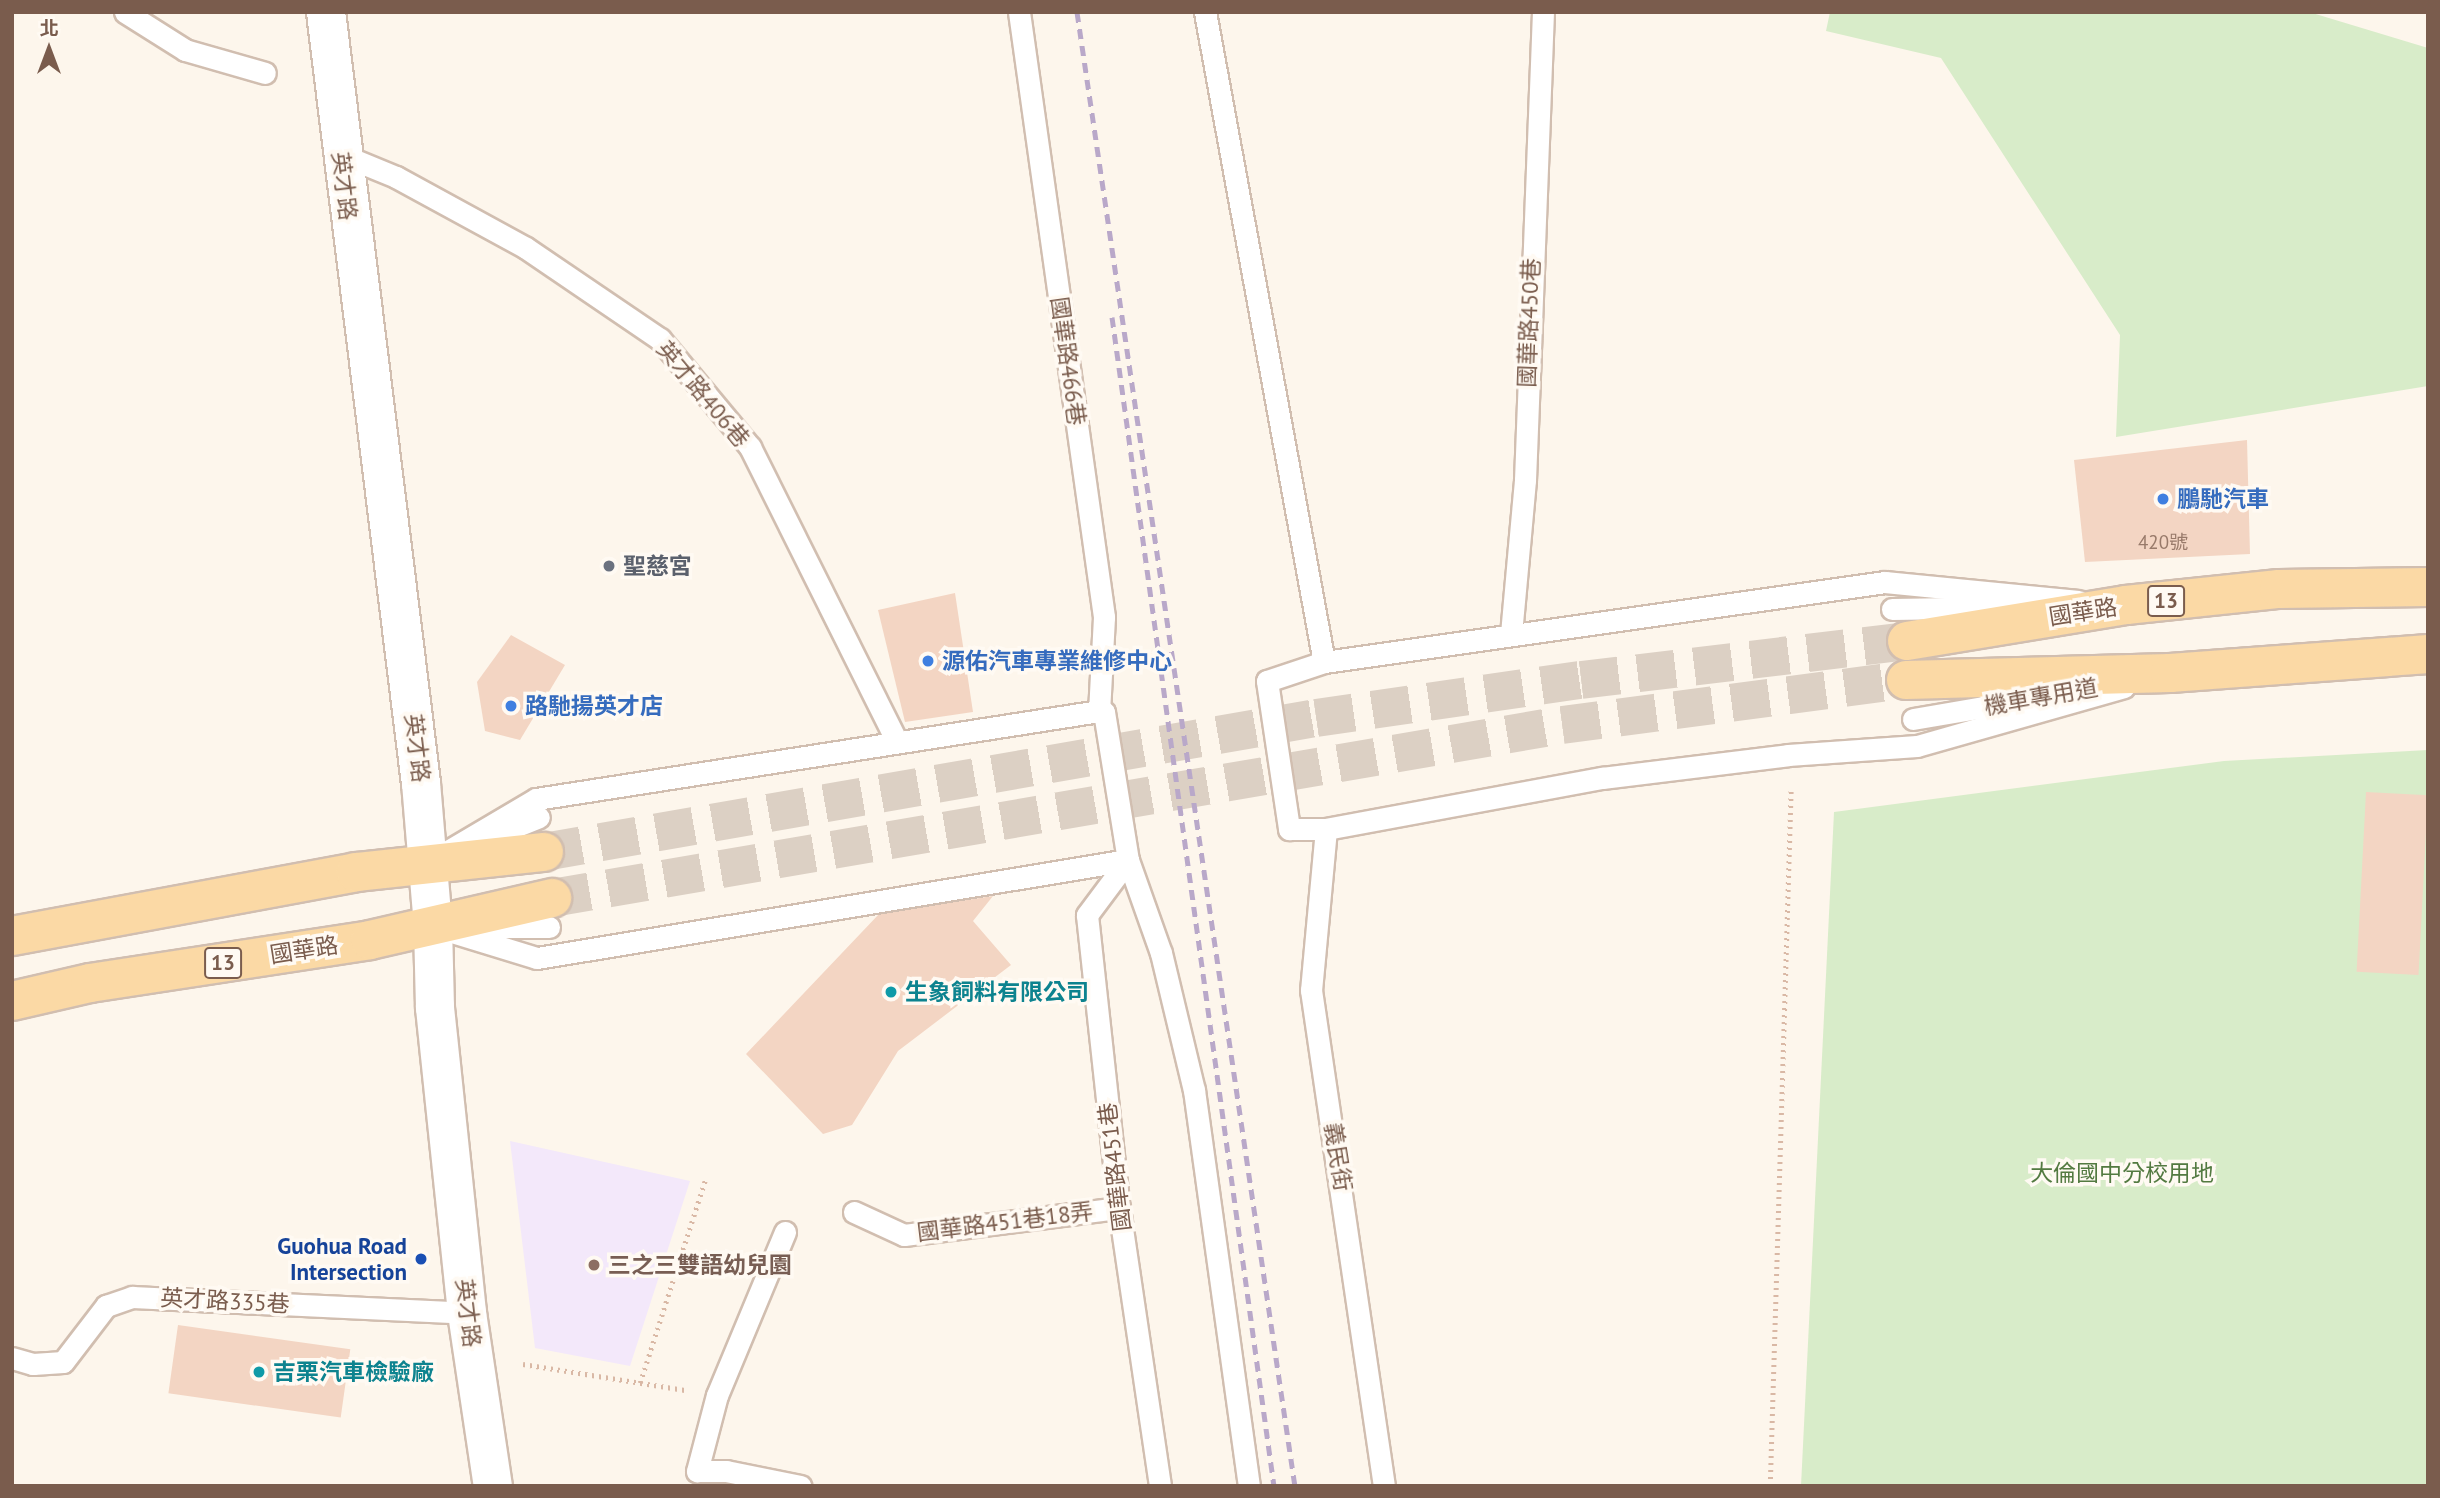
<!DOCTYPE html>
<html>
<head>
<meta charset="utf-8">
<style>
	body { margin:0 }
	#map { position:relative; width:2440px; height:1498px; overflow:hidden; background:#fdf6ec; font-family:"PT Sans","Noto Sans TC",sans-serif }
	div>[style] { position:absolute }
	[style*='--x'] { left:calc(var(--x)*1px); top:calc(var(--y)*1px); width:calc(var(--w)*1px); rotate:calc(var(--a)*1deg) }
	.education>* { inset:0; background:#f3e8fa }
	.green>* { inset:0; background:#d8ecc9 }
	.building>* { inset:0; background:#f3d5c3; transform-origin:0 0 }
	.primary-tunnel>* { height:38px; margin-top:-19px; transform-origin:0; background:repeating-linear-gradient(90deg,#dcd0c4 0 38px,transparent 0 57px) }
	.path>* { height:4.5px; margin-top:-2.25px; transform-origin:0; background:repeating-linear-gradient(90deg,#d9b8a5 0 2px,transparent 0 7px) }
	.roads { filter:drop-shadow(2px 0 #d1beb0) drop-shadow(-2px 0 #d1beb0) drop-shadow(0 2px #d1beb0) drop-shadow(0 -2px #d1beb0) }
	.lane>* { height:21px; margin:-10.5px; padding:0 10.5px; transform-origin:10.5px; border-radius:10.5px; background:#fff }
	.secondary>* { height:38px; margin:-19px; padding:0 19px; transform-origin:19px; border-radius:19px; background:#fff }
	.primary>* { height:38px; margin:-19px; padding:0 19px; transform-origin:19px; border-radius:19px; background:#fbd9a5 }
	.rail>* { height:5px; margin-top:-2.5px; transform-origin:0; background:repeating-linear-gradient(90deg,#b9a8c9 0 10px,transparent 0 17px) }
	.dots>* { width:19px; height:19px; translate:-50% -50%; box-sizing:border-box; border:4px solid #fffaf3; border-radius:50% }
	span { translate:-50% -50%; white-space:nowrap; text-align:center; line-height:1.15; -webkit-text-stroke:7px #fffaf3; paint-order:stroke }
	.number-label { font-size:19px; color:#987a6a }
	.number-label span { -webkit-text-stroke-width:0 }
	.shield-label span { padding:2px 5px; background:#fffaf3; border:2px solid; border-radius:5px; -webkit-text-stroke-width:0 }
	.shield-label { font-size:21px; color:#7a5c4d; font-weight:700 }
	.street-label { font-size:23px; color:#7a5c4d }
	.shop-label { font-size:23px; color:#366cbe; font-weight:700 }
	.left { translate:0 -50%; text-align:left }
	.worship-label { font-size:23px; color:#5b616d; font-weight:700 }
	.culture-label { font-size:23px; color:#0d838f; font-weight:700 }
	.park-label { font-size:23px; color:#537a41 }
	.transit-label { font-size:23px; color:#164399; font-weight:700 }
	.right { translate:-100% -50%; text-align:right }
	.education-label { font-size:23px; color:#785e54; font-weight:700 }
	.frame { position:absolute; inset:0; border:14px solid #7a5c4d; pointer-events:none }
	.north { position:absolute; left:14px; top:14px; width:70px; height:70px; -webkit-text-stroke:5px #fffaf3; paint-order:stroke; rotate:0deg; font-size:19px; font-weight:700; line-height:28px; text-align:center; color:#7a5c4d }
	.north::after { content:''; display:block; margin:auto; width:24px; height:32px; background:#7a5c4d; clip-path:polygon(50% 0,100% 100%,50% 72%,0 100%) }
</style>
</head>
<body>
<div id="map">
	<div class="education">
		<i style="clip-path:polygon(510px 1141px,690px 1181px,630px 1366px,535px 1348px)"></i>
	</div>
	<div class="green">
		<i style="clip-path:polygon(1830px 12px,2309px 12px,2428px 48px,2428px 386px,2116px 437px,2120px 335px,1941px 58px,1826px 31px)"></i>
		<i style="clip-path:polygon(2428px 750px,2428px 1486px,1801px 1486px,1834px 812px,2224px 761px)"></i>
	</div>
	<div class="building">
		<i style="clip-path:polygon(2247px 440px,2250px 554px,2085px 562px,2074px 460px)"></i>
		<i style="clip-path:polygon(955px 593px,973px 712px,905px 722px,878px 610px)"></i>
		<i style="clip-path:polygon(511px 635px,565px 665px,520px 740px,485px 731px,477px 682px)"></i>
		<i style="left:2366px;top:792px;width:62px;height:180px;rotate:3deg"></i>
		<i style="clip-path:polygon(993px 896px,973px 921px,1011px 965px,898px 1051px,852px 1125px,823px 1134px,746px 1054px,880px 913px)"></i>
		<i style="left:178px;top:1325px;width:174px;height:69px;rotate:8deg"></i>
	</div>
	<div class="primary-tunnel">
		<i style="--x:544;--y:852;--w:784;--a:-9.85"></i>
		<i style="--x:1316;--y:718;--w:268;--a:-8.2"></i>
		<i style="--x:1581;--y:680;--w:328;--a:-6.8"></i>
		<i style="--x:552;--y:898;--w:1025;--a:-9.72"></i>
		<i style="--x:1562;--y:725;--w:347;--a:-7.5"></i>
	</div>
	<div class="path">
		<i style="--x:523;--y:1364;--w:164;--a:9.1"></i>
		<i style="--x:640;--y:1383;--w:216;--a:-72.2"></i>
		<i style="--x:1770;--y:1486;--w:699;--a:-88.28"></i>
	</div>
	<div class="roads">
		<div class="lane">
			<i style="--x:125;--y:12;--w:71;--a:32.3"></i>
			<i style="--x:185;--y:50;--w:83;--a:16"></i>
			<i style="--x:1019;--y:12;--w:611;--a:82"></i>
			<i style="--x:1104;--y:617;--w:94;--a:93"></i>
			<i style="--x:1205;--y:12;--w:661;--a:79.63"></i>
			<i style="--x:340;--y:154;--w:61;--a:22.3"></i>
			<i style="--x:396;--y:177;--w:148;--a:28.6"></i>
			<i style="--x:526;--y:248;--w:162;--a:34.2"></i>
			<i style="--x:660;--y:339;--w:141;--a:50.2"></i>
			<i style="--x:750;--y:447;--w:327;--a:63.5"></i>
			<i style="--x:2078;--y:601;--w:194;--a:-174.4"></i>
			<i style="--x:1885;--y:582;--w:567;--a:171.88"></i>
			<i style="--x:1324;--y:662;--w:60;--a:161.6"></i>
			<i style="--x:1267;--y:681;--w:150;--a:81.5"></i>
			<i style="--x:1289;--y:829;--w:37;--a:0"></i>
			<i style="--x:1326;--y:829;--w:281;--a:-10.5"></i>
			<i style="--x:1602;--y:778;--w:187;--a:-7"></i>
			<i style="--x:1788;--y:755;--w:129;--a:-4"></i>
			<i style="--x:1917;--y:746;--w:215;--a:-15.9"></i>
			<i style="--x:1892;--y:609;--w:127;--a:-0.9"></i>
			<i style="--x:1511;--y:634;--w:155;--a:-84.8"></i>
			<i style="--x:1525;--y:480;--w:468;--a:-87.8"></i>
			<i style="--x:1099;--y:711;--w:5;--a:11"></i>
			<i style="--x:1104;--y:712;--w:150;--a:80.8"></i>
			<i style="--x:1128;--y:860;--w:99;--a:70.5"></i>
			<i style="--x:1161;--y:953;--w:141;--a:76.5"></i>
			<i style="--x:1194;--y:1090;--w:400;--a:82.1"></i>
			<i style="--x:1913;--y:719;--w:136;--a:-9.7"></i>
			<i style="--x:1326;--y:829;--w:162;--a:95.3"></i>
			<i style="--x:1311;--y:990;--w:501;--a:81.63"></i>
			<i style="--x:497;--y:834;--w:45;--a:-22"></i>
			<i style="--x:441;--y:855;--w:110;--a:-30.5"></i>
			<i style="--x:536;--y:799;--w:570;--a:-8.88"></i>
			<i style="--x:1128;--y:860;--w:69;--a:126.7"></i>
			<i style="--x:1087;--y:915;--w:295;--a:83.8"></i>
			<i style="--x:1119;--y:1208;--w:281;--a:81.6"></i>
			<i style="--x:484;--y:927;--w:65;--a:0"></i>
			<i style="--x:442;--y:929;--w:99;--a:17"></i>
			<i style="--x:537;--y:958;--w:599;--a:-9.42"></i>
			<i style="--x:854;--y:1212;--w:55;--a:24.7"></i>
			<i style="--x:904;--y:1235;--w:217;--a:-7.2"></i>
			<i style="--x:785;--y:1232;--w:177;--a:112.6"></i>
			<i style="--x:717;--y:1395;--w:79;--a:104.7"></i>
			<i style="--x:697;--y:1471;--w:29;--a:0"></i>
			<i style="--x:726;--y:1471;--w:76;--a:11.5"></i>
			<i style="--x:12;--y:1358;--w:22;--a:16"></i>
			<i style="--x:33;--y:1364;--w:30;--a:-4"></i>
			<i style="--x:63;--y:1362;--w:71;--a:-52.5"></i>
			<i style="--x:106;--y:1306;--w:28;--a:-19"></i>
			<i style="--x:132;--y:1297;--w:335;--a:2.7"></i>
		</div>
		<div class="secondary">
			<i style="--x:326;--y:12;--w:777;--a:82.98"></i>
			<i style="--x:421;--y:783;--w:144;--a:85.2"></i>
			<i style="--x:433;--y:926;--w:82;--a:88.6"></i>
			<i style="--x:435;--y:1008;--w:307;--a:84"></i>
			<i style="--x:467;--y:1313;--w:175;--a:81.5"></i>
		</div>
		<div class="primary">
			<i style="--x:1907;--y:641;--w:222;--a:-9.3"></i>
			<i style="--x:2126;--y:605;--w:154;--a:-6"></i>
			<i style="--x:2279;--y:589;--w:149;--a:-0.8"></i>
			<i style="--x:1906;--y:680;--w:264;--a:-1.5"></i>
			<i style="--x:2170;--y:673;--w:259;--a:-4.2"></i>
			<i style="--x:12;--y:936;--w:350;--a:-10.5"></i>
			<i style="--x:356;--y:872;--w:189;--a:-6.1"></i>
			<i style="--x:12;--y:1001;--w:80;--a:-13"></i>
			<i style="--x:90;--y:983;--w:283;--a:-8.7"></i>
			<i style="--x:370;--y:940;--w:187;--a:-13"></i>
		</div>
	</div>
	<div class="rail">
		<i style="--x:1077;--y:12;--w:1490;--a:81.59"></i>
		<i style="--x:1112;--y:317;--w:1180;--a:82.11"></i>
	</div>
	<div class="dots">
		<i style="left:2163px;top:499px;background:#3f7fe0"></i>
		<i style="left:609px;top:566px;background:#6b7280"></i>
		<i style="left:928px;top:661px;background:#3f7fe0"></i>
		<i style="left:511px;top:706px;background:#3f7fe0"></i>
		<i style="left:891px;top:992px;background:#0f9aa8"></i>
		<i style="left:421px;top:1259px;background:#1a4fb4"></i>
		<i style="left:594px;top:1265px;background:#8d6e63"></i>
		<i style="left:259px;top:1372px;background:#0f9aa8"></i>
	</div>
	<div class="number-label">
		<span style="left:2163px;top:543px">420號</span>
	</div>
	<div class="shield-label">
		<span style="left:2166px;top:601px">13</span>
		<span style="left:223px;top:963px">13</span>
	</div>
	<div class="street-label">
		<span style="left:344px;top:186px;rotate:83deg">英才路</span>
		<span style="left:1529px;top:323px;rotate:-88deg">國華路450巷</span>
		<span style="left:1068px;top:361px;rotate:82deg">國華路466巷</span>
		<span style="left:703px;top:394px;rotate:50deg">英才路406巷</span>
		<span style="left:2083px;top:612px;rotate:-9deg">國華路</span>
		<span style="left:2041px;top:697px;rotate:-10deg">機車專用道</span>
		<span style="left:417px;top:748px;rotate:83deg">英才路</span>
		<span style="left:304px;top:950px;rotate:-9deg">國華路</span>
		<span style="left:1338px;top:1157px;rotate:81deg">義民街</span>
		<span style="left:1115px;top:1167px;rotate:-97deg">國華路451巷</span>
		<span style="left:1005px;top:1222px;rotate:-7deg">國華路451巷18弄</span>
		<span style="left:225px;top:1301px;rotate:3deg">英才路335巷</span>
		<span style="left:468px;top:1313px;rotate:83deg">英才路</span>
	</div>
	<div class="shop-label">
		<span class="left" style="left:2177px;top:499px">鵬馳汽車</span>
		<span class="left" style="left:942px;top:661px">源佑汽車專業維修中心</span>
		<span class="left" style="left:525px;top:706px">路馳揚英才店</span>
	</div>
	<div class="worship-label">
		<span class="left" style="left:623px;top:566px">聖慈宮</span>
	</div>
	<div class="culture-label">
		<span class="left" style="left:905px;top:992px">生象飼料有限公司</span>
		<span class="left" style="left:273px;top:1372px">吉栗汽車檢驗廠</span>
	</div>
	<div class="park-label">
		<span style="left:2122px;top:1173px">大倫國中分校用地</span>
	</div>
	<div class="transit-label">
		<span class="right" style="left:407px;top:1259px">Guohua Road<br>Intersection</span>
	</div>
	<div class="education-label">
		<span class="left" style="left:608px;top:1265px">三之三雙語幼兒園</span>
	</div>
	<div class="frame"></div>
	<div class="north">北</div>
</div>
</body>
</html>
